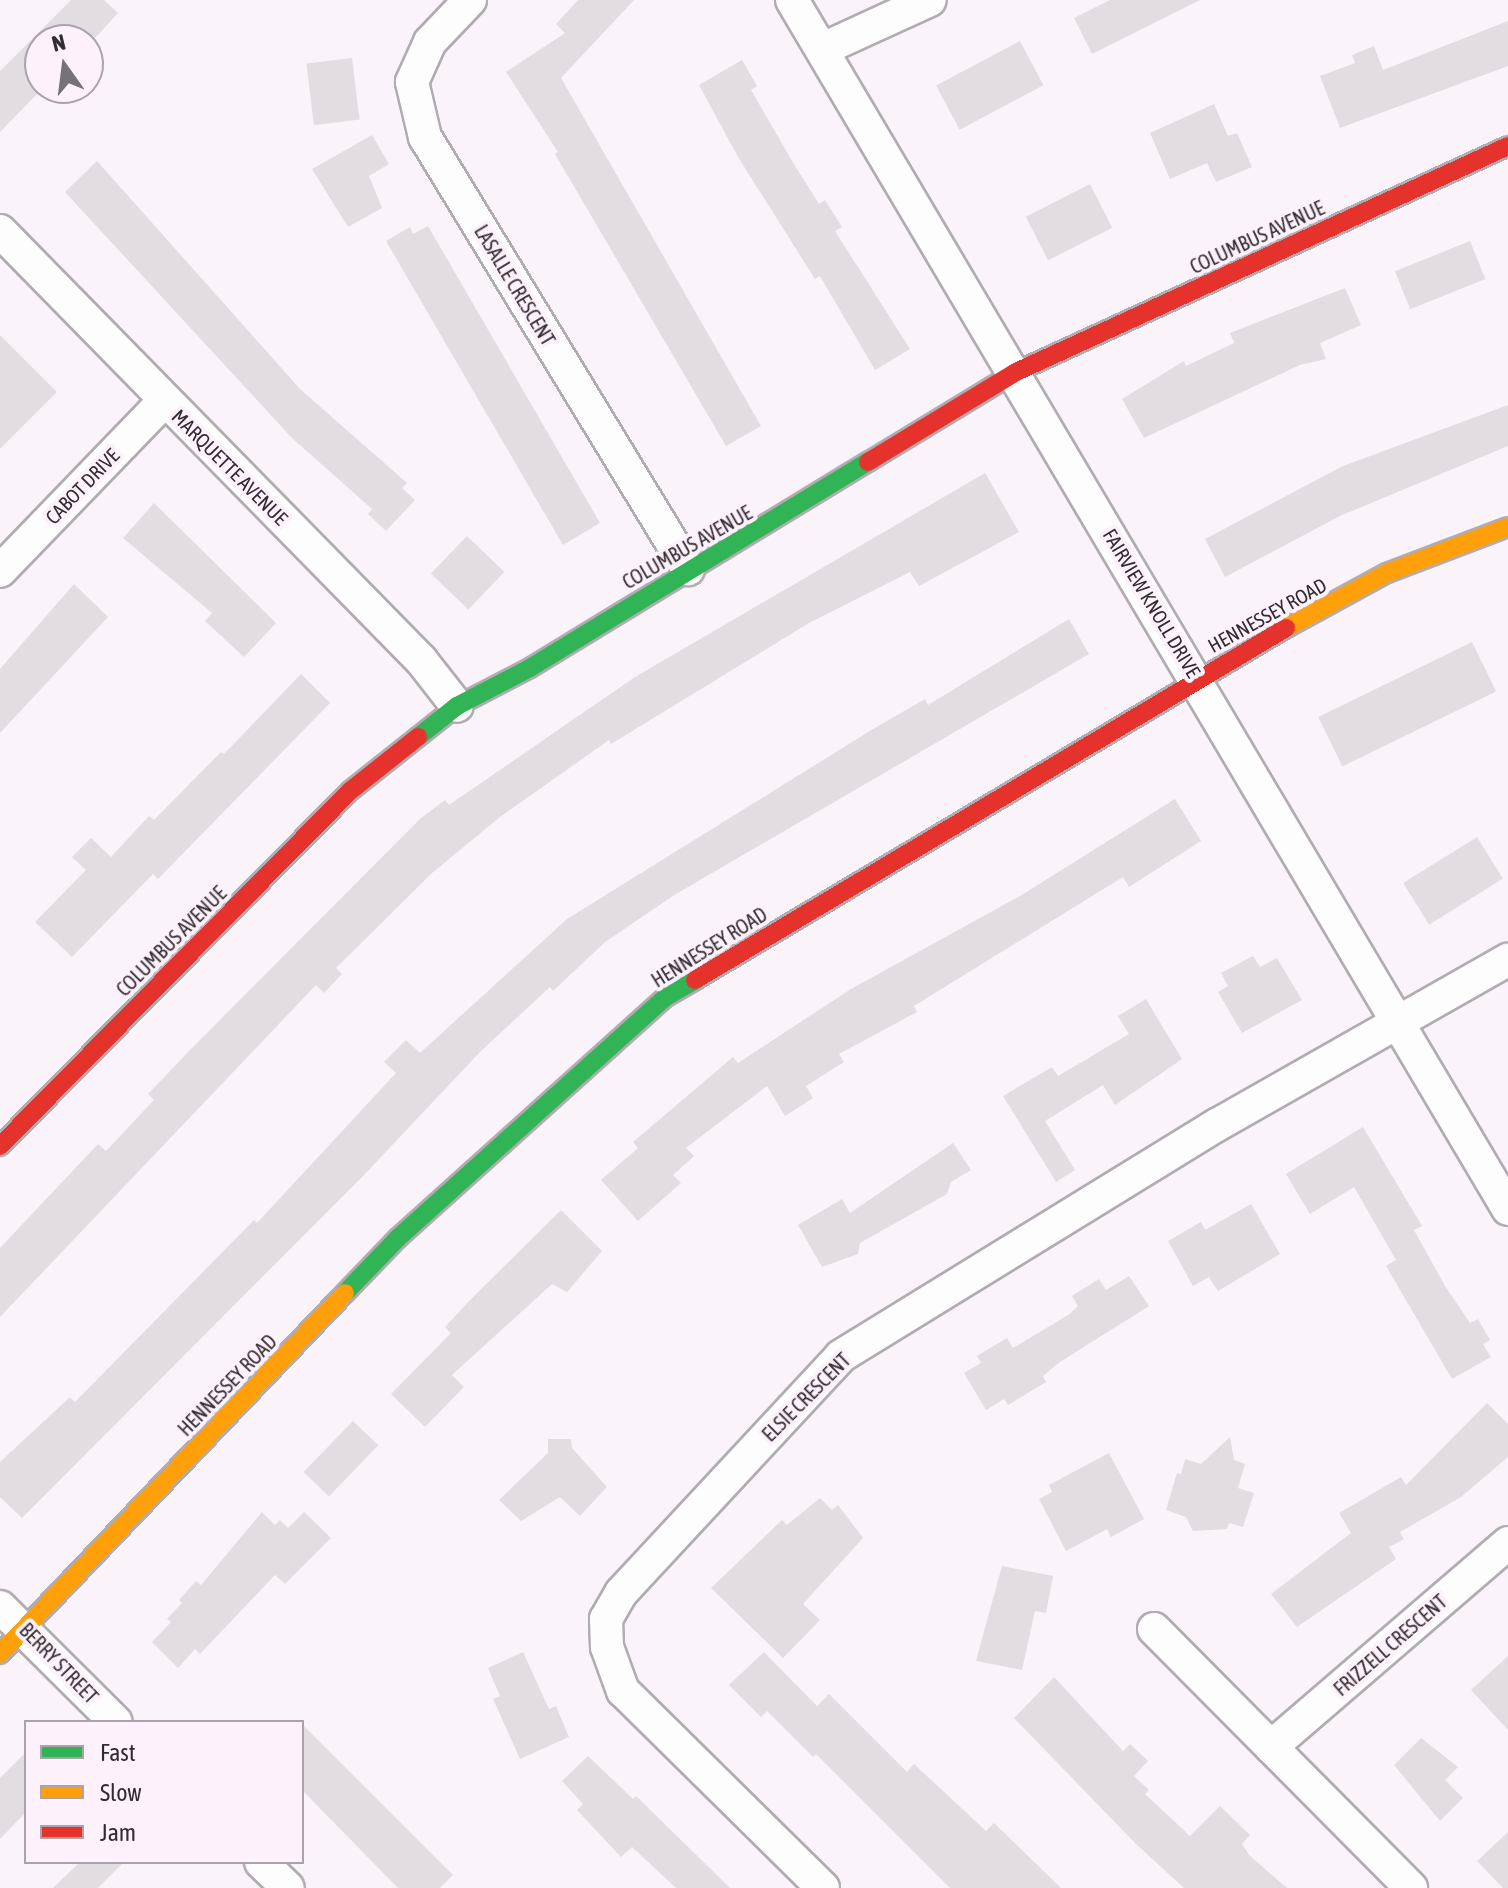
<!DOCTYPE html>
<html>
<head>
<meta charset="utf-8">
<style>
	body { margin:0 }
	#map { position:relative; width:1508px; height:1888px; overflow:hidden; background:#faf4fa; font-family:"Asap Condensed",sans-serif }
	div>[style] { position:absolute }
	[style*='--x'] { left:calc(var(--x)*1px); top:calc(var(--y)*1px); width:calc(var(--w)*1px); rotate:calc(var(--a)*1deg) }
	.building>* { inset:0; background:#e1dde1; transform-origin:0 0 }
	.roads { filter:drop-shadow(2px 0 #b1acb1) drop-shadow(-2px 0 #b1acb1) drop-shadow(0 2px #b1acb1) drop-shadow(0 -2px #b1acb1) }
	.street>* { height:32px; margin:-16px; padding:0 16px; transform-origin:16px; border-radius:16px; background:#fefdfe }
	.fast>* { height:18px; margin:-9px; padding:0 9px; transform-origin:9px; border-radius:9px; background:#30b455 }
	.slow>* { height:18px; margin:-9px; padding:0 9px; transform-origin:9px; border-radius:9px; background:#ff9f0a }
	.jam>* { height:18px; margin:-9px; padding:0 9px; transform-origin:9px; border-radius:9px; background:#e5322d }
	span { translate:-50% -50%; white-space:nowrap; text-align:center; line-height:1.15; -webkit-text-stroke:8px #fdf1fc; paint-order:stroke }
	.street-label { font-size:20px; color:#312c30 }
	.legend { position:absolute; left:24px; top:1720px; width:280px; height:144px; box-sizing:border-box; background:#fdf1fc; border:2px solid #aba2aa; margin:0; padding:10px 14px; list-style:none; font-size:24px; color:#312c30 }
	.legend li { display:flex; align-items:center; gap:16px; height:40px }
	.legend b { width:40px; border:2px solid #aba2aa }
	.north { position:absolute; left:24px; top:24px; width:80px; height:80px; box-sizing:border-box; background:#fdf1fc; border:2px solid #aba2aa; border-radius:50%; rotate:346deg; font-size:22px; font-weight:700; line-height:32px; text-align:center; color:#312c30 }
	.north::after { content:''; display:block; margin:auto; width:28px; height:36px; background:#777277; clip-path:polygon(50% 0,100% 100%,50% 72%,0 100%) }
</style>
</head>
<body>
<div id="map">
	<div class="building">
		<i style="clip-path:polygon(71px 0,104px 0,118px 13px,88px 46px,88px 40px,40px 40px,40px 91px,0 132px,0 71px)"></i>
		<i style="clip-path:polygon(578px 0,634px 0,561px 78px,761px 426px,726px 446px,555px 154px,558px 152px,506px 72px,565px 33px,556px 24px)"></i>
		<i style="clip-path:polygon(1110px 0,1200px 0,1092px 54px,1074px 18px)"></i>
		<i style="clip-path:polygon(1508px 21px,1508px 66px,1340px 128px,1320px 76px,1355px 63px,1352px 55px,1374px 46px,1383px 70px)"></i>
		<i style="left:1020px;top:41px;width:50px;height:95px;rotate:62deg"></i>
		<i style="left:352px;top:58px;width:62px;height:46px;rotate:83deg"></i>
		<i style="clip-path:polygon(742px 60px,757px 86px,751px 90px,792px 161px,819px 204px,825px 200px,842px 227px,835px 231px,910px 349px,875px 370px,820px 276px,815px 279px,738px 157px,699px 85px)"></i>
		<i style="clip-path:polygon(1214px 104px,1228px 136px,1237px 133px,1252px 167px,1216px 182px,1207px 163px,1170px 179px,1150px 133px)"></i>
		<i style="clip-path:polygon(372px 135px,389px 164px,369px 176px,382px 208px,348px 227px,312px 169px)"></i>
		<i style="clip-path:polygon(97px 161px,300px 389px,407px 483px,402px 488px,415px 500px,386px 531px,368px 514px,372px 509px,292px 438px,65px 192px)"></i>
		<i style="left:1090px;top:184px;width:49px;height:72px;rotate:63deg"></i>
		<i style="clip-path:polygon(428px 226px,600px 523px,563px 545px,386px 241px,410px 227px,413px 234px)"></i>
		<i style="left:1470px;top:241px;width:41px;height:81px;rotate:68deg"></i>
		<i style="clip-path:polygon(1345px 288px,1361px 325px,1320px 343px,1326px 359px,1300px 365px,1144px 438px,1122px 399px,1184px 361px,1186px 366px,1234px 343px,1230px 333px)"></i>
		<i style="clip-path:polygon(0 335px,57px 392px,0 449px)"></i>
		<i style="clip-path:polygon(1508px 405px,1508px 446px,1340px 516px,1225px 577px,1205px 539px,1343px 466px)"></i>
		<i style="clip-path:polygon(985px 473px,1019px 532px,919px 586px,910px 572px,809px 623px,611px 744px,609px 740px,500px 817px,432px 873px,336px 968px,342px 974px,324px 993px,316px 985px,0 1317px,0 1248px,98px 1144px,106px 1151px,154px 1100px,148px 1094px,191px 1049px,421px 818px,445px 800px,449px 805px,635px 677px)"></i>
		<i style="clip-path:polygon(154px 503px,276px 623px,244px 657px,205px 621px,212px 613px,123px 538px)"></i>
		<i style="left:467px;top:536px;width:52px;height:52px;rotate:44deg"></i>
		<i style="clip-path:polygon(74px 584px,108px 617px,0 733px,0 669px)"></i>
		<i style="clip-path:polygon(1069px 619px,1089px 654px,676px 894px,605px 942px,553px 991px,550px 987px,481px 1051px,364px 1175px,22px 1518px,0 1497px,0 1462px,70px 1397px,75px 1402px,254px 1220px,257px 1223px,396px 1073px,384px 1062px,406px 1040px,420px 1053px,567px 919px,873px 729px,925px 699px,928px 705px)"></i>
		<i style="left:1472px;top:642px;width:55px;height:171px;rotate:64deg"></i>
		<i style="clip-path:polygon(301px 674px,330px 703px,158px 879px,153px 874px,72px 957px,35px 922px,86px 870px,72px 857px,91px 838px,111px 857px,149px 816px,154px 820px,221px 752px,224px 754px)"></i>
		<i style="clip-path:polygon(1175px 799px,1201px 841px,1129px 887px,1123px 877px,914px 1006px,917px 1012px,839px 1054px,844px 1062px,806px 1086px,813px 1098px,785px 1116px,767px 1086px,686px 1148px,694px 1156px,673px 1175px,681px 1183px,638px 1221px,601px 1180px,638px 1148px,633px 1142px,733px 1057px,738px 1063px,851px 989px,1020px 896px)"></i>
		<i style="left:1477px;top:837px;width:49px;height:87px;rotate:58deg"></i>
		<i style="clip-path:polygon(1253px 956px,1260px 967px,1277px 958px,1302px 1000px,1242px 1033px,1218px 992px,1228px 986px,1221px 973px)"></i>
		<i style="clip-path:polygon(1146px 999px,1182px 1059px,1115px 1105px,1103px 1085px,1045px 1121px,1075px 1170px,1056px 1182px,1003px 1096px,1052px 1067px,1058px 1076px,1129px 1034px,1118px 1016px)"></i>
		<i style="clip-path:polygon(1363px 1127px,1422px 1226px,1414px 1230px,1445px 1286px,1470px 1323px,1478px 1319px,1490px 1340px,1483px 1344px,1491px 1357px,1452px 1379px,1386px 1266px,1396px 1260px,1354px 1187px,1310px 1214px,1286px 1174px)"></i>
		<i style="clip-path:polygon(953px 1143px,971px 1170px,951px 1182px,947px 1194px,860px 1243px,858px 1254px,822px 1267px,798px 1225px,842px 1199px,850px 1213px)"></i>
		<i style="clip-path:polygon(1251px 1204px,1280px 1254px,1218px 1291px,1209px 1277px,1193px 1286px,1168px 1241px,1201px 1222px,1205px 1230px)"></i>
		<i style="clip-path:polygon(561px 1210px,602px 1251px,567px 1292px,552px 1284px,452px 1375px,464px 1387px,425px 1427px,391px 1394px,451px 1333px,445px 1327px,469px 1301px)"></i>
		<i style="clip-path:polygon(1129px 1276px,1149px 1306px,1060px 1362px,1043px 1376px,1046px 1382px,1008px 1405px,1004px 1399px,986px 1410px,964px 1373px,981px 1363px,977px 1356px,1007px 1338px,1013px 1348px,1068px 1315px,1078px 1306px,1072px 1296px,1099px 1279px,1106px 1290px)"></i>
		<i style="clip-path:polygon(1487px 1403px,1508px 1424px,1508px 1457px,1461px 1497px,1400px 1532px,1404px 1539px,1389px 1547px,1396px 1559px,1297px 1627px,1271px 1594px,1351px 1533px,1339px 1513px,1401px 1477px,1406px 1485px)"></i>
		<i style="left:353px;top:1421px;width:35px;height:71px;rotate:44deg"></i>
		<i style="clip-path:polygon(1230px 1437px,1234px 1460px,1245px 1464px,1238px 1488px,1254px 1493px,1243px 1527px,1229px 1523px,1227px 1529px,1193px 1531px,1186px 1517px,1166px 1510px,1177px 1473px,1181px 1474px,1185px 1459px,1201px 1464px)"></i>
		<i style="clip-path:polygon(548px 1439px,571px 1439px,572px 1448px,607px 1487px,580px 1516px,560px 1497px,521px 1521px,499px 1500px,548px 1453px)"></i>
		<i style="clip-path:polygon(1109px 1453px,1144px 1519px,1111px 1537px,1107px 1529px,1066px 1551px,1039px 1499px,1052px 1492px,1049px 1485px)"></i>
		<i style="clip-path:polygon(820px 1498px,832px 1510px,838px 1505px,863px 1538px,803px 1604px,820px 1620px,783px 1658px,711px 1588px,782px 1520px,787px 1525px)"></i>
		<i style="clip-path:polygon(262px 1512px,275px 1525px,280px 1520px,288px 1528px,304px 1512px,331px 1538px,285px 1584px,275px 1575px,200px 1654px,195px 1649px,178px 1668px,152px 1642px,171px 1622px,167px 1619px,182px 1603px,179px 1600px,196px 1581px,201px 1585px)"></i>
		<i style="clip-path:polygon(1002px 1566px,1053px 1576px,1046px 1613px,1035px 1611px,1022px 1670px,976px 1661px)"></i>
		<i style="clip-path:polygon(523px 1652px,549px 1709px,556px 1706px,569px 1737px,520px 1759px,493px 1699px,500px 1696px,488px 1668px)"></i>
		<i style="clip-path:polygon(764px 1652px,817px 1706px,829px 1694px,907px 1772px,914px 1764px,986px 1831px,994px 1823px,1061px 1888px,950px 1888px,816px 1754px,813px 1757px,767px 1711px,761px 1717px,729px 1685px)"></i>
		<i style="clip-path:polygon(1508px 1656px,1508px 1730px,1471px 1690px)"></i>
		<i style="clip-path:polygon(1054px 1677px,1123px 1751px,1130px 1744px,1148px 1761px,1134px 1776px,1149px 1790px,1145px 1794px,1190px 1836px,1220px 1806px,1250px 1835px,1242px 1844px,1249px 1855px,1287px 1888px,1184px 1888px,1136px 1844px,1014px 1718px)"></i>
		<i style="clip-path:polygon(302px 1724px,453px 1875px,440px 1888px,398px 1888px,302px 1790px)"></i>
		<i style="clip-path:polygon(1421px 1738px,1458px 1767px,1445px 1780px,1463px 1798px,1440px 1821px,1394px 1765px)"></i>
		<i style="clip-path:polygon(26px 1752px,26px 1812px,0 1839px,0 1778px)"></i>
		<i style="clip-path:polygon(588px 1756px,633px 1799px,636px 1796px,730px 1888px,676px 1888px,632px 1847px,621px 1857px,577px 1810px,583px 1804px,562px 1781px)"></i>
		<i style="clip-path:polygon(1508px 1832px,1508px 1888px,1503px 1888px,1477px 1861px)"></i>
		<i style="clip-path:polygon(80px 1862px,124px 1862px,98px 1888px,53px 1888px)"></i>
	</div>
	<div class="roads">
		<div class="street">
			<i style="--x:470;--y:0;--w:58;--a:133.6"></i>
			<i style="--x:430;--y:42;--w:44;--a:114.2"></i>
			<i style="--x:412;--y:82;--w:57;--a:76.7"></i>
			<i style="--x:425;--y:137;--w:506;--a:58.67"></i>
			<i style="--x:792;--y:0;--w:1405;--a:59.36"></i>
			<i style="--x:825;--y:48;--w:115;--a:-24.6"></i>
			<i style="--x:0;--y:231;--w:601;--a:45.54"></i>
			<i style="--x:421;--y:660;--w:58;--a:52"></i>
			<i style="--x:0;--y:571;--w:236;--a:-46"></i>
			<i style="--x:0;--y:1607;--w:163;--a:44.8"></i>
			<i style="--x:1154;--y:1629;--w:365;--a:45.2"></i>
			<i style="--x:1271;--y:1747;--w:313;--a:-40.7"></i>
			<i style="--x:261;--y:1862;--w:37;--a:44"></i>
			<i style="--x:823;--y:1888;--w:281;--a:-135.4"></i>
			<i style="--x:623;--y:1691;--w:47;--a:-110"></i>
			<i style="--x:607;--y:1647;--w:28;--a:-92"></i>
			<i style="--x:606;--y:1619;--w:30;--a:-60"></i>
			<i style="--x:621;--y:1593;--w:323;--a:-47.1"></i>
			<i style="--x:841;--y:1356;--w:441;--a:-31.6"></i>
			<i style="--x:1217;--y:1125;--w:335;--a:-29.6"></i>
		</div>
		<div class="fast">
			<i style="--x:418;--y:737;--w:50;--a:-38.5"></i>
			<i style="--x:457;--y:706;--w:82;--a:-27.5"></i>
			<i style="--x:530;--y:668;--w:396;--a:-31.4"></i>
			<i style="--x:345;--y:1293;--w:76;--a:-46.1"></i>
			<i style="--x:398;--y:1238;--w:360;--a:-42"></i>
			<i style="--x:666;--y:997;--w:34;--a:-30"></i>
		</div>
		<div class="slow">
			<i style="--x:1286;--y:628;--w:115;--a:-28.6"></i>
			<i style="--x:1387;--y:573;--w:129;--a:-20.8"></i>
			<i style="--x:0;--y:1654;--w:499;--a:-46.3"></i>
		</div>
		<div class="jam">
			<i style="--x:868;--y:462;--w:173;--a:-31.3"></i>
			<i style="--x:1016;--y:372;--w:541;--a:-24.67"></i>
			<i style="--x:695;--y:980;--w:688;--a:-30.78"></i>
			<i style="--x:0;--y:1146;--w:499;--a:-45.4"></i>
			<i style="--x:350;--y:791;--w:87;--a:-38.5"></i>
		</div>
	</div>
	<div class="street-label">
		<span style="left:1257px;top:237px;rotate:-25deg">COLUMBUS AVENUE</span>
		<span style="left:515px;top:285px;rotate:59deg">LASALLE CRESCENT</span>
		<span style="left:230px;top:467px;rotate:45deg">MARQUETTE AVENUE</span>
		<span style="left:82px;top:486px;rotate:-46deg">CABOT DRIVE</span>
		<span style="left:687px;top:547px;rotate:-30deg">COLUMBUS AVENUE</span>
		<span style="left:1152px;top:603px;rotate:59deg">FAIRVIEW KNOLL DRIVE</span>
		<span style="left:1267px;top:615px;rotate:-29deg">HENNESSEY ROAD</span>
		<span style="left:171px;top:941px;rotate:-45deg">COLUMBUS AVENUE</span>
		<span style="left:709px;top:947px;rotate:-32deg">HENNESSEY ROAD</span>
		<span style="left:227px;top:1385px;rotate:-46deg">HENNESSEY ROAD</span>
		<span style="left:806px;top:1397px;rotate:-45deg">ELSIE CRESCENT</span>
		<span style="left:1390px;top:1645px;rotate:-41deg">FRIZZELL CRESCENT</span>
		<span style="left:59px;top:1663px;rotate:46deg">BERRY STREET</span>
	</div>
	<ul class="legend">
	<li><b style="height:10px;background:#30b455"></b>Fast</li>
	<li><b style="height:10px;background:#ff9f0a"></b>Slow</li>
	<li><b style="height:10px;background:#e5322d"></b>Jam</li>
	</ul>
	<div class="north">N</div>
</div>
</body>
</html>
